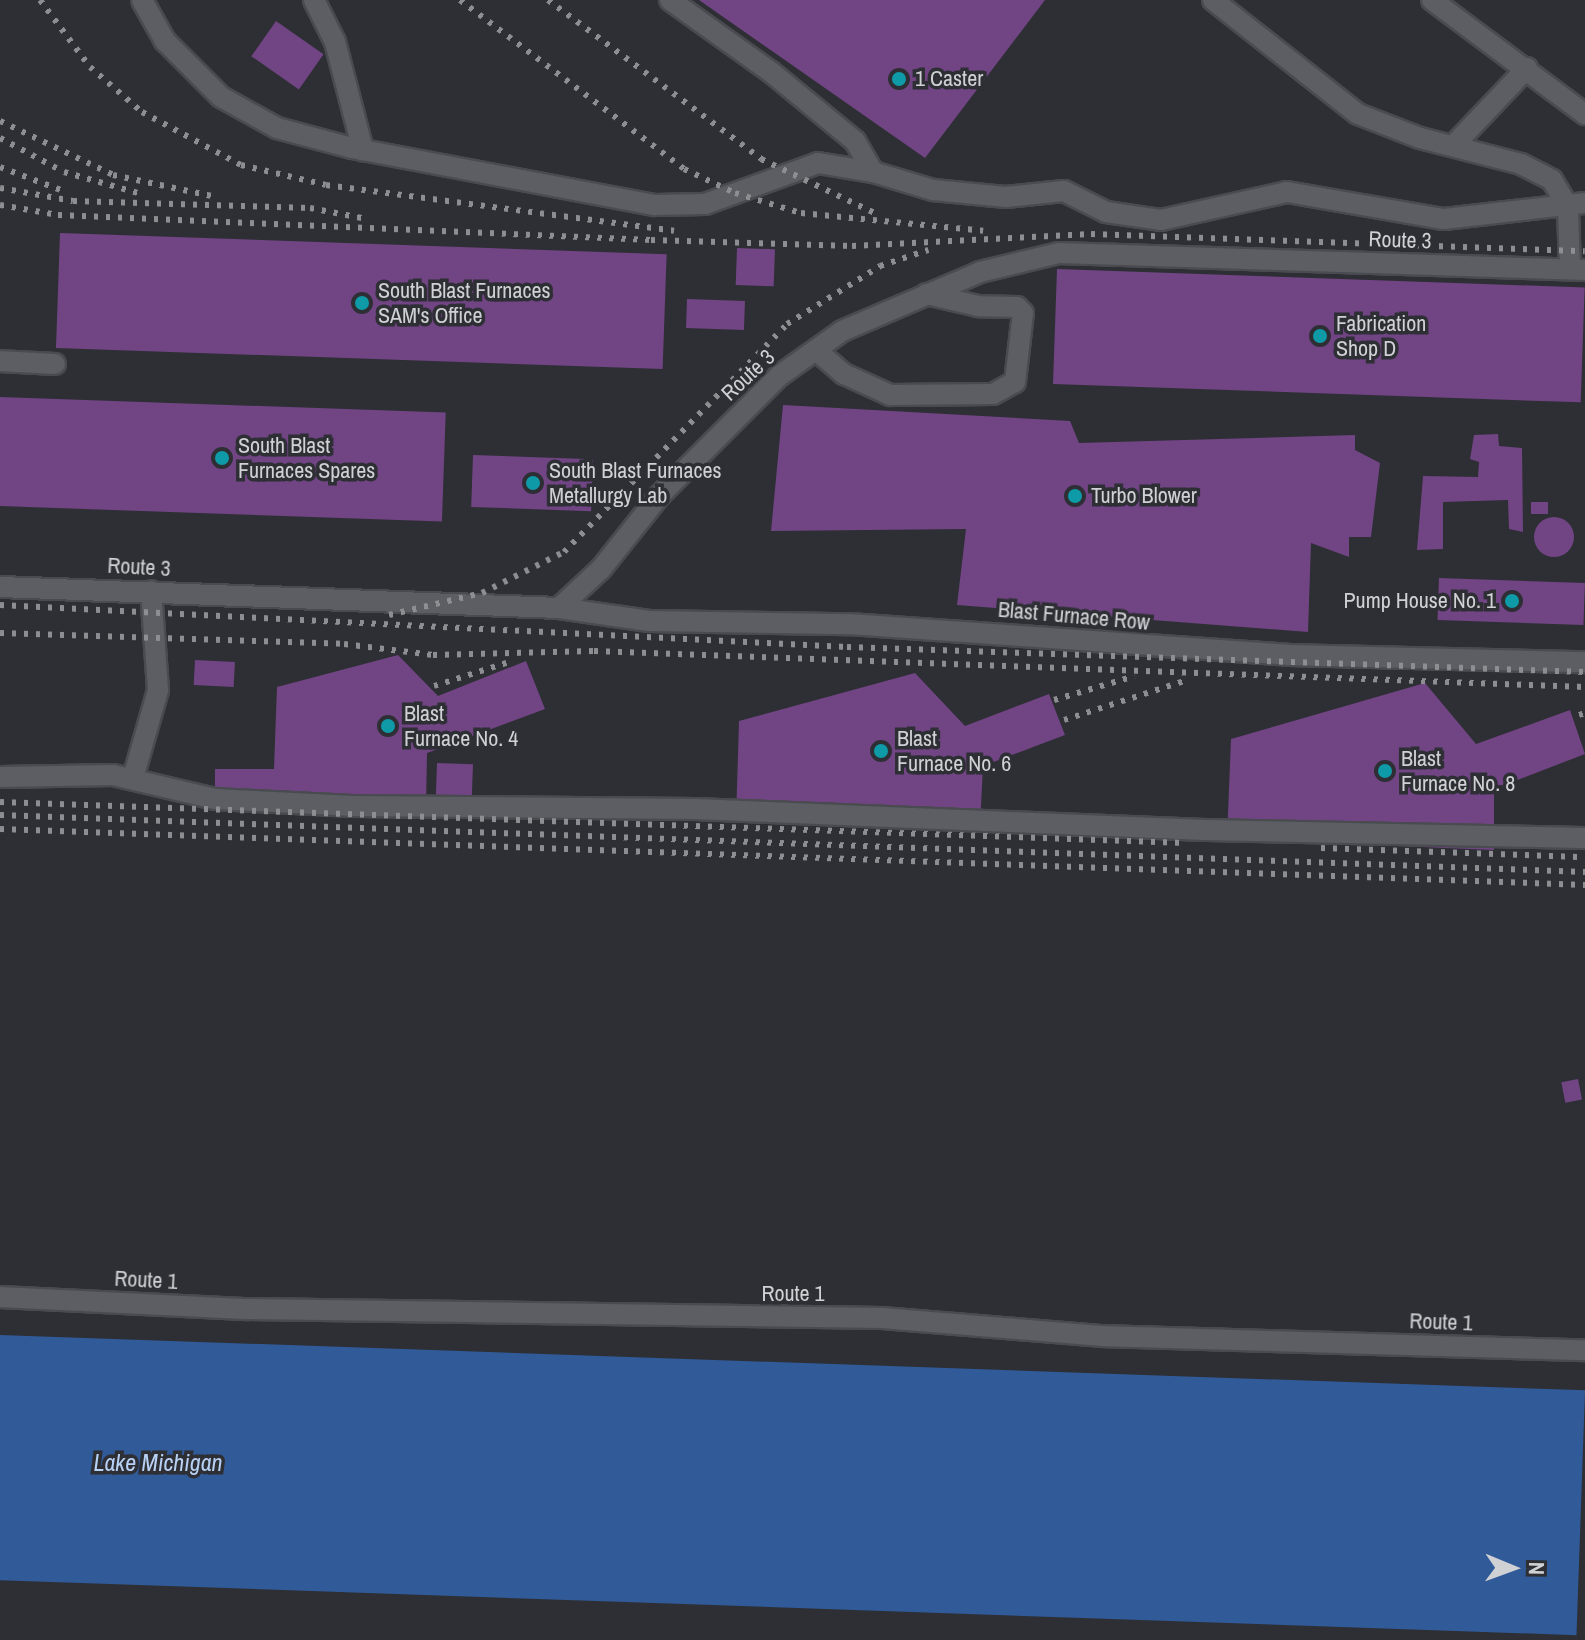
<!DOCTYPE html>
<html>
<head>
<meta charset="utf-8">
<style>
	body { margin:0 }
	#map { position:relative; width:1585px; height:1640px; overflow:hidden; background:#2d2f34; font-family:"Archivo Narrow",sans-serif }
	div>[style] { position:absolute }
	[style*='--x'] { left:calc(var(--x)*1px); top:calc(var(--y)*1px); width:calc(var(--w)*1px); rotate:calc(var(--a)*1deg) }
	.water>* { inset:0; background:#315a98; transform-origin:0 0 }
	.building>* { inset:0; background:#714484; transform-origin:0 0 }
	.round { border-radius:50% }
	.roads { filter:drop-shadow(2px 0 #4a4b50) drop-shadow(-2px 0 #4a4b50) drop-shadow(0 2px #4a4b50) drop-shadow(0 -2px #4a4b50) }
	.minor>* { height:20px; margin:-10px; padding:0 10px; transform-origin:10px; border-radius:10px; background:#5c5e63 }
	.rail>* { height:6px; margin-top:-3px; transform-origin:0; background:repeating-linear-gradient(90deg,#8d8e92 0 4px,transparent 0 12px) }
	.dots>* { width:22px; height:22px; translate:-50% -50%; box-sizing:border-box; border:4px solid #2d2f34; border-radius:50% }
	span { translate:-50% -50%; white-space:nowrap; text-align:center; line-height:1.15; -webkit-text-stroke:7px #2d2f34; paint-order:stroke }
	.poi-label { font-size:22px; color:#d0d1d4 }
	.left { translate:0 -50%; text-align:left }
	.right { translate:-100% -50%; text-align:right }
	.street-label { font-size:22px; color:#d0d1d4 }
	.water-label { font-size:24px; color:#b9d1f5; font-style:italic }
	.north { position:absolute; left:1473px; top:1528px; width:80px; height:80px; -webkit-text-stroke:6px #2d2f34; paint-order:stroke; rotate:91deg; font-size:22px; font-weight:700; line-height:32px; text-align:center; color:#d0d1d4 }
	.north::after { content:''; display:block; margin:auto; width:28px; height:36px; background:#d0d1d4; clip-path:polygon(50% 0,100% 100%,50% 72%,0 100%) }
</style>
</head>
<body>
<div id="map">
	<div class="water">
		<i style="left:0;top:1335px;width:1586px;height:245px;rotate:2deg"></i>
	</div>
	<div class="building">
		<i style="clip-path:polygon(699px 0,1045px 0,925px 158px)"></i>
		<i style="left:276px;top:21px;width:58px;height:43px;rotate:35deg"></i>
		<i style="left:60px;top:233px;width:607px;height:115px;rotate:2deg"></i>
		<i style="left:737px;top:248px;width:38px;height:37px;rotate:2deg"></i>
		<i style="left:1057px;top:269px;width:528px;height:115px;rotate:2deg"></i>
		<i style="left:687px;top:299px;width:58px;height:29px;rotate:2deg"></i>
		<i style="left:0;top:397px;width:446px;height:109px;rotate:2deg"></i>
		<i style="clip-path:polygon(783px 405px,1070px 421px,1079px 443px,1355px 435px,1355px 450px,1380px 463px,1371px 537px,1349px 537px,1349px 557px,1311px 543px,1308px 632px,957px 605px,966px 529px,771px 531px)"></i>
		<i style="clip-path:polygon(1498px 434px,1499px 446px,1522px 448px,1523px 532px,1509px 529px,1508px 500px,1443px 502px,1443px 549px,1417px 550px,1423px 476px,1478px 477px,1479px 462px,1470px 459px,1474px 435px)"></i>
		<i style="left:473px;top:455px;width:120px;height:52px;rotate:2deg"></i>
		<i style="left:1531px;top:502px;width:17px;height:12px"></i>
		<i class="round" style="left:1534px;top:517px;width:40px;height:40px"></i>
		<i style="left:1439px;top:578px;width:146px;height:42px;rotate:2deg"></i>
		<i style="clip-path:polygon(398px 655px,438px 696px,526px 661px,545px 709px,427px 753px,426px 807px,273px 800px,273px 791px,215px 791px,215px 769px,274px 769px,277px 687px)"></i>
		<i style="left:195px;top:660px;width:40px;height:25px;rotate:3deg"></i>
		<i style="clip-path:polygon(915px 673px,965px 726px,1049px 694px,1065px 735px,983px 766px,980px 826px,736px 820px,739px 721px)"></i>
		<i style="clip-path:polygon(1425px 683px,1476px 744px,1570px 710px,1585px 754px,1494px 789px,1494px 850px,1227px 839px,1231px 739px)"></i>
		<i style="left:437px;top:763px;width:36px;height:35px;rotate:2deg"></i>
		<i style="left:1578px;top:1079px;width:21px;height:17px;rotate:79deg"></i>
	</div>
	<div class="roads">
		<div class="minor">
			<i style="--x:142;--y:0;--w:47;--a:60.7"></i>
			<i style="--x:165;--y:41;--w:79;--a:45"></i>
			<i style="--x:221;--y:97;--w:64;--a:29"></i>
			<i style="--x:277;--y:128;--w:78;--a:14.9"></i>
			<i style="--x:352;--y:148;--w:308;--a:10.7"></i>
			<i style="--x:655;--y:205;--w:50;--a:-1.1"></i>
			<i style="--x:705;--y:204;--w:120;--a:-19.9"></i>
			<i style="--x:818;--y:163;--w:56;--a:9.3"></i>
			<i style="--x:314;--y:0;--w:47;--a:63.4"></i>
			<i style="--x:335;--y:42;--w:112;--a:75.5"></i>
			<i style="--x:670;--y:0;--w:124;--a:35.5"></i>
			<i style="--x:771;--y:72;--w:109;--a:39.4"></i>
			<i style="--x:855;--y:141;--w:36;--a:60"></i>
			<i style="--x:873;--y:172;--w:63;--a:16.7"></i>
			<i style="--x:933;--y:190;--w:73;--a:5.5"></i>
			<i style="--x:1006;--y:197;--w:58;--a:-5.9"></i>
			<i style="--x:1064;--y:191;--w:47;--a:26.6"></i>
			<i style="--x:1106;--y:212;--w:56;--a:8.3"></i>
			<i style="--x:1161;--y:220;--w:129;--a:-12.5"></i>
			<i style="--x:1287;--y:192;--w:159;--a:9.8"></i>
			<i style="--x:1444;--y:219;--w:142;--a:-6.5"></i>
			<i style="--x:1213;--y:0;--w:184;--a:38.2"></i>
			<i style="--x:1358;--y:114;--w:66;--a:21.2"></i>
			<i style="--x:1420;--y:138;--w:104;--a:14.4"></i>
			<i style="--x:1521;--y:164;--w:35;--a:27"></i>
			<i style="--x:1552;--y:180;--w:31;--a:59"></i>
			<i style="--x:1568;--y:207;--w:62;--a:88.2"></i>
			<i style="--x:1432;--y:0;--w:191;--a:36.7"></i>
			<i style="--x:1454;--y:145;--w:106;--a:-46.5"></i>
			<i style="--x:816;--y:350;--w:37;--a:41"></i>
			<i style="--x:844;--y:374;--w:51;--a:24.5"></i>
			<i style="--x:890;--y:395;--w:103;--a:-0.6"></i>
			<i style="--x:993;--y:394;--w:25;--a:-29"></i>
			<i style="--x:1015;--y:382;--w:69;--a:-83.4"></i>
			<i style="--x:1023;--y:313;--w:8;--a:-135"></i>
			<i style="--x:1017;--y:307;--w:39;--a:-179"></i>
			<i style="--x:978;--y:306;--w:53;--a:-167"></i>
			<i style="--x:0;--y:361;--w:55;--a:3.1"></i>
			<i style="--x:0;--y:587;--w:559;--a:2.15"></i>
			<i style="--x:559;--y:608;--w:57;--a:-42.9"></i>
			<i style="--x:601;--y:569;--w:93;--a:-51.5"></i>
			<i style="--x:659;--y:496;--w:170;--a:-45"></i>
			<i style="--x:779;--y:376;--w:77;--a:-35.5"></i>
			<i style="--x:842;--y:331;--w:150;--a:-23.1"></i>
			<i style="--x:980;--y:272;--w:81;--a:-13.5"></i>
			<i style="--x:1059;--y:253;--w:526;--a:1.85"></i>
			<i style="--x:559;--y:608;--w:91;--a:8.2"></i>
			<i style="--x:649;--y:621;--w:200;--a:0.9"></i>
			<i style="--x:849;--y:624;--w:440;--a:4"></i>
			<i style="--x:1288;--y:655;--w:297;--a:1.4"></i>
			<i style="--x:0;--y:777;--w:113;--a:-1"></i>
			<i style="--x:113;--y:775;--w:105;--a:13.2"></i>
			<i style="--x:215;--y:799;--w:138;--a:2.9"></i>
			<i style="--x:353;--y:806;--w:342;--a:0.5"></i>
			<i style="--x:695;--y:809;--w:510;--a:2.36"></i>
			<i style="--x:1205;--y:830;--w:380;--a:1.2"></i>
			<i style="--x:133;--y:778;--w:91;--a:-74.1"></i>
			<i style="--x:158;--y:690;--w:99;--a:-94"></i>
			<i style="--x:0;--y:1297;--w:249;--a:2.8"></i>
			<i style="--x:249;--y:1309;--w:634;--a:0.81"></i>
			<i style="--x:883;--y:1318;--w:220;--a:4.7"></i>
			<i style="--x:1102;--y:1336;--w:483;--a:1.7"></i>
		</div>
	</div>
	<div class="rail">
		<i style="--x:40;--y:0;--w:84;--a:53.3"></i>
		<i style="--x:90;--y:67;--w:69;--a:40.9"></i>
		<i style="--x:142;--y:112;--w:112;--a:28.2"></i>
		<i style="--x:241;--y:165;--w:87;--a:13.2"></i>
		<i style="--x:326;--y:185;--w:351;--a:7.5"></i>
		<i style="--x:460;--y:0;--w:281;--a:37"></i>
		<i style="--x:684;--y:169;--w:56;--a:25.2"></i>
		<i style="--x:735;--y:193;--w:69;--a:16.9"></i>
		<i style="--x:801;--y:213;--w:183;--a:5.6"></i>
		<i style="--x:548;--y:0;--w:266;--a:36.7"></i>
		<i style="--x:761;--y:159;--w:131;--a:25.4"></i>
		<i style="--x:0;--y:121;--w:125;--a:25.5"></i>
		<i style="--x:113;--y:175;--w:101;--a:12"></i>
		<i style="--x:0;--y:138;--w:72;--a:28"></i>
		<i style="--x:64;--y:172;--w:81;--a:15.8"></i>
		<i style="--x:0;--y:167;--w:71;--a:20.7"></i>
		<i style="--x:0;--y:188;--w:74;--a:10.1"></i>
		<i style="--x:73;--y:201;--w:237;--a:1.7"></i>
		<i style="--x:310;--y:208;--w:58;--a:10.9"></i>
		<i style="--x:0;--y:205;--w:59;--a:9.8"></i>
		<i style="--x:58;--y:215;--w:594;--a:2.41"></i>
		<i style="--x:651;--y:240;--w:201;--a:1.7"></i>
		<i style="--x:852;--y:246;--w:239;--a:-2.9"></i>
		<i style="--x:1091;--y:234;--w:494;--a:2"></i>
		<i style="--x:0;--y:605;--w:848;--a:2.84"></i>
		<i style="--x:847;--y:647;--w:738;--a:1.94"></i>
		<i style="--x:389;--y:615;--w:96;--a:-13.3"></i>
		<i style="--x:482;--y:593;--w:92;--a:-26.6"></i>
		<i style="--x:564;--y:552;--w:319;--a:-45.6"></i>
		<i style="--x:787;--y:324;--w:110;--a:-31.9"></i>
		<i style="--x:880;--y:266;--w:51;--a:-18.4"></i>
		<i style="--x:0;--y:633;--w:344;--a:1.8"></i>
		<i style="--x:344;--y:644;--w:90;--a:7"></i>
		<i style="--x:433;--y:655;--w:161;--a:-1.4"></i>
		<i style="--x:594;--y:651;--w:992;--a:2.08"></i>
		<i style="--x:434;--y:686;--w:76;--a:-17.7"></i>
		<i style="--x:1054;--y:700;--w:84;--a:-16.5"></i>
		<i style="--x:1579;--y:715;--w:6;--a:-18"></i>
		<i style="--x:1064;--y:720;--w:126;--a:-18"></i>
		<i style="--x:0;--y:802;--w:1186;--a:1.98"></i>
		<i style="--x:0;--y:815;--w:1586;--a:2.06"></i>
		<i style="--x:0;--y:829;--w:1586;--a:2.02"></i>
		<i style="--x:1321;--y:848;--w:264;--a:2"></i>
	</div>
	<div class="dots">
		<i style="left:899px;top:79px;background:#0f9aa8"></i>
		<i style="left:362px;top:303px;background:#0f9aa8"></i>
		<i style="left:1320px;top:336px;background:#0f9aa8"></i>
		<i style="left:222px;top:458px;background:#0f9aa8"></i>
		<i style="left:533px;top:483px;background:#0f9aa8"></i>
		<i style="left:1075px;top:496px;background:#0f9aa8"></i>
		<i style="left:1512px;top:601px;background:#0f9aa8"></i>
		<i style="left:388px;top:726px;background:#0f9aa8"></i>
		<i style="left:881px;top:751px;background:#0f9aa8"></i>
		<i style="left:1385px;top:771px;background:#0f9aa8"></i>
	</div>
	<div class="poi-label">
		<span class="left" style="left:915px;top:79px">1 Caster</span>
		<span class="left" style="left:378px;top:303px">South Blast Furnaces<br>SAM's Office</span>
		<span class="left" style="left:1336px;top:336px">Fabrication<br>Shop D</span>
		<span class="left" style="left:238px;top:458px">South Blast<br>Furnaces Spares</span>
		<span class="left" style="left:549px;top:483px">South Blast Furnaces<br>Metallurgy Lab</span>
		<span class="left" style="left:1091px;top:496px">Turbo Blower</span>
		<span class="right" style="left:1496px;top:601px">Pump House No. 1</span>
		<span class="left" style="left:404px;top:726px">Blast<br>Furnace No. 4</span>
		<span class="left" style="left:897px;top:751px">Blast<br>Furnace No. 6</span>
		<span class="left" style="left:1401px;top:771px">Blast<br>Furnace No. 8</span>
	</div>
	<div class="street-label">
		<span style="left:1400px;top:240px;rotate:2deg">Route 3</span>
		<span style="left:748px;top:375px;rotate:-43deg">Route 3</span>
		<span style="left:139px;top:567px;rotate:3deg">Route 3</span>
		<span style="left:1074px;top:616px;rotate:5deg">Blast Furnace Row</span>
		<span style="left:146px;top:1280px;rotate:3deg">Route 1</span>
		<span style="left:793px;top:1294px">Route 1</span>
		<span style="left:1441px;top:1322px;rotate:2deg">Route 1</span>
	</div>
	<div class="water-label">
		<span style="left:158px;top:1463px">Lake Michigan</span>
	</div>
	<div class="north">N</div>
</div>
</body>
</html>
